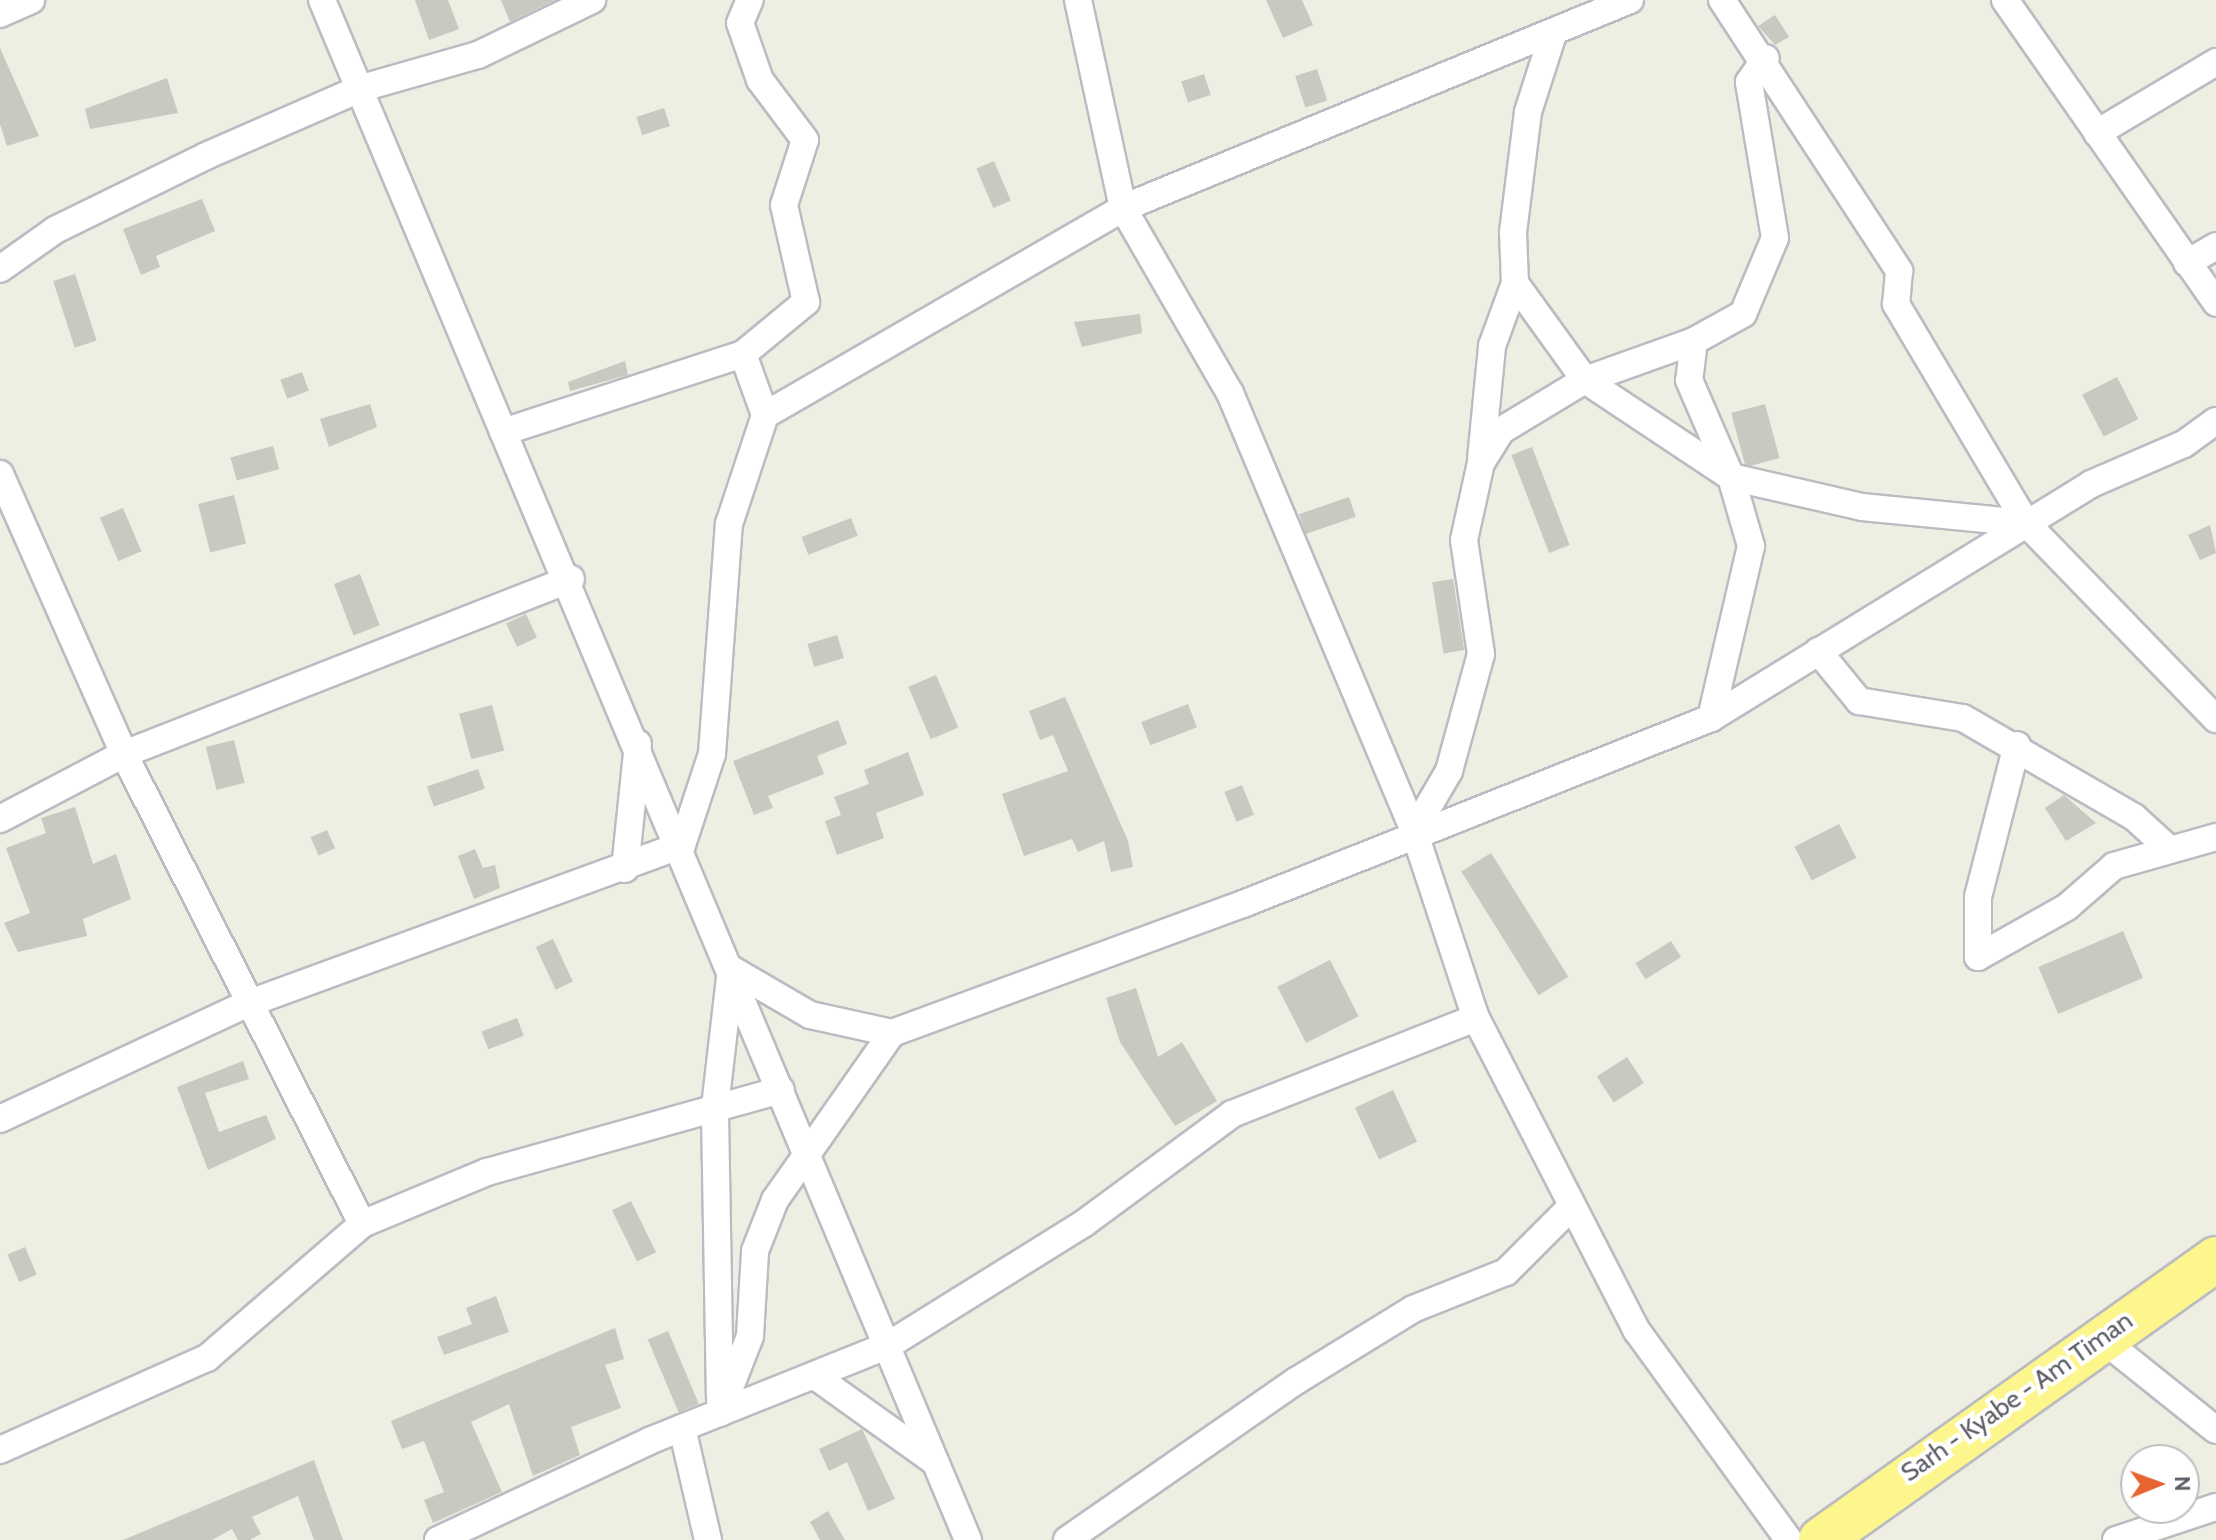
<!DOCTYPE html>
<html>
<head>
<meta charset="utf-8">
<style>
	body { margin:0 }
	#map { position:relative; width:2216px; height:1540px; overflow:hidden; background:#eeeee3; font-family:Cabin,sans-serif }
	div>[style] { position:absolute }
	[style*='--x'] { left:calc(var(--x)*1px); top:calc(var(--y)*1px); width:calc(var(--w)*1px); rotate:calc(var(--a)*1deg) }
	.building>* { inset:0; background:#c9c8c1; transform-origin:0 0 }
	.roads { filter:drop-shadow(2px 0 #bbbcc2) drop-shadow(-2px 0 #bbbcc2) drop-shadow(0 2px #bbbcc2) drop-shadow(0 -2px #bbbcc2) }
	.street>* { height:26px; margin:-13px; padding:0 13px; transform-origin:13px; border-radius:13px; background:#fff }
	.highway>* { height:44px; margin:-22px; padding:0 22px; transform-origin:22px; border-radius:22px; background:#fcf68d }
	span { translate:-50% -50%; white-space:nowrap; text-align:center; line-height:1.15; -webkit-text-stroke:8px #fff; paint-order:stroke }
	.street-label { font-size:26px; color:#5b5e64 }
	.north { position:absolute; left:2120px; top:1444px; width:80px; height:80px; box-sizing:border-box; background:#fff; border:2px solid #bdbfc1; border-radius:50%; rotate:89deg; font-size:22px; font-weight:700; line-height:32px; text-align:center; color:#5b5e64 }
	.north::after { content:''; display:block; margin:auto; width:28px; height:36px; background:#e76430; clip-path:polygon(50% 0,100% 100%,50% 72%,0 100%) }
</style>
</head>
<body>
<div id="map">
	<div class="building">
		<i style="clip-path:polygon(415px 0,448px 0,459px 29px,429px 40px)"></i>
		<i style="clip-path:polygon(501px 0,555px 0,510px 22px)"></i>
		<i style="clip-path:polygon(1266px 0,1302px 0,1313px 25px,1283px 38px)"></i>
		<i style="clip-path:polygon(1775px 15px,1789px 37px,1775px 45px,1758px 26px)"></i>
		<i style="clip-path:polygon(0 48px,39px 136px,7px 146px,0 124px)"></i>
		<i style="left:1317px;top:69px;width:33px;height:23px;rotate:72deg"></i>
		<i style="left:1204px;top:74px;width:22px;height:24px;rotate:72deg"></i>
		<i style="clip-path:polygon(167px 78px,178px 113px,90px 129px,85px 109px)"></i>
		<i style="left:664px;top:108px;width:19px;height:29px;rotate:72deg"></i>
		<i style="left:994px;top:161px;width:43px;height:19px;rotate:67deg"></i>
		<i style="clip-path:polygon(202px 199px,215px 231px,156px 256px,160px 267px,141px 275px,123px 229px)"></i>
		<i style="left:75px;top:274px;width:70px;height:23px;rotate:72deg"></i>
		<i style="clip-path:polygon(1140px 314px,1142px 333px,1082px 347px,1074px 322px)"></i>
		<i style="clip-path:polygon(625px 361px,628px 375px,570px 391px,568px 382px)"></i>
		<i style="left:302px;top:372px;width:20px;height:23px;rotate:70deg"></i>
		<i style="left:2117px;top:377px;width:47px;height:39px;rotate:63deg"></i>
		<i style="clip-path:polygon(370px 404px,377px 427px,329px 447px,320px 419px)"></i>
		<i style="left:1765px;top:404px;width:56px;height:35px;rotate:75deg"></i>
		<i style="left:273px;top:446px;width:24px;height:44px;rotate:75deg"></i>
		<i style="left:1532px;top:447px;width:105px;height:22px;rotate:69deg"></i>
		<i style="left:234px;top:495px;width:50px;height:37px;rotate:76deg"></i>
		<i style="left:1349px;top:497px;width:21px;height:53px;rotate:71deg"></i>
		<i style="left:123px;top:508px;width:47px;height:25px;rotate:67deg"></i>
		<i style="left:851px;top:518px;width:19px;height:53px;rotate:69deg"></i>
		<i style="clip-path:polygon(2210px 525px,2216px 553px,2200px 560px,2188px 535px)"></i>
		<i style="left:360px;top:574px;width:55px;height:28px;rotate:69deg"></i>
		<i style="left:1453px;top:579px;width:72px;height:21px;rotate:81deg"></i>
		<i style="left:526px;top:614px;width:26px;height:22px;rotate:65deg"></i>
		<i style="left:837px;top:635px;width:24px;height:31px;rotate:73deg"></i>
		<i style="left:936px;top:675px;width:57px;height:30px;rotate:67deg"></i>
		<i style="clip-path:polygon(1065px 697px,1128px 841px,1133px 867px,1111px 872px,1104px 841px,1078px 852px,1072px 839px,1024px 856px,1002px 794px,1068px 771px,1053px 735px,1040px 740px,1029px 711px)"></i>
		<i style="left:1188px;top:704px;width:25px;height:50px;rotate:69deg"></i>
		<i style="left:492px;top:705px;width:47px;height:34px;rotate:75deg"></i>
		<i style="clip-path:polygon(838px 720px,847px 744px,817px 756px,824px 774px,768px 796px,773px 808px,754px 815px,733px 761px)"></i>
		<i style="left:234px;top:740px;width:44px;height:29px;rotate:76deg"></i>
		<i style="clip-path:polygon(908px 752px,924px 795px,876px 813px,884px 838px,837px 855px,825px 821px,841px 815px,834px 797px,869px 784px,864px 770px)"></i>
		<i style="left:478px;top:769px;width:21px;height:54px;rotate:71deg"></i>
		<i style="left:1242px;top:785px;width:32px;height:19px;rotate:68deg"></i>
		<i style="clip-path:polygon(2064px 795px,2096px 823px,2066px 841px,2045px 808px)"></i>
		<i style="clip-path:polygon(75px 807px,93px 864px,116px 854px,131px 899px,83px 919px,87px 936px,18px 952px,4px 923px,30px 913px,6px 848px,46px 833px,41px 818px)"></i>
		<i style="left:1839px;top:824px;width:38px;height:50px;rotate:63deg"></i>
		<i style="left:327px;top:830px;width:20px;height:18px;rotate:66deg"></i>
		<i style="clip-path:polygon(475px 849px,483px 868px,495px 865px,500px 888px,474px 899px,458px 856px)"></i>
		<i style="left:1491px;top:853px;width:146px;height:35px;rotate:58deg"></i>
		<i style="left:2123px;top:931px;width:51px;height:92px;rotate:67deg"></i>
		<i style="left:553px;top:939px;width:47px;height:19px;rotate:65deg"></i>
		<i style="left:1671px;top:941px;width:19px;height:42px;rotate:58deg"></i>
		<i style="left:1330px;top:960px;width:63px;height:59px;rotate:63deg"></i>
		<i style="clip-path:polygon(1136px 988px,1158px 1057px,1182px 1042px,1217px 1101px,1175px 1126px,1120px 1042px,1106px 998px)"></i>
		<i style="left:517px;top:1018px;width:19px;height:38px;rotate:69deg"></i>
		<i style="left:1627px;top:1057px;width:31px;height:36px;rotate:57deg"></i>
		<i style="clip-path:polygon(243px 1061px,249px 1079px,205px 1093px,219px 1132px,266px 1115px,276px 1139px,208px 1170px,177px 1087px)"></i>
		<i style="left:1393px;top:1090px;width:57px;height:42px;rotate:65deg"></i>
		<i style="left:631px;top:1201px;width:57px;height:21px;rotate:64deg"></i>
		<i style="left:25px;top:1247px;width:30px;height:19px;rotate:67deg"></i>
		<i style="clip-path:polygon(496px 1296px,509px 1332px,444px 1355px,437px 1337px,472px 1324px,466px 1308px)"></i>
		<i style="clip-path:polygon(615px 1328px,624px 1359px,605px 1365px,621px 1408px,571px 1427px,580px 1455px,533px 1476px,509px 1404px,471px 1422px,502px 1492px,433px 1523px,424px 1500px,444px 1492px,424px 1441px,402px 1449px,391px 1421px)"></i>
		<i style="left:668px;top:1331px;width:79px;height:22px;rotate:67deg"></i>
		<i style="clip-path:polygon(862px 1429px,895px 1499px,868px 1511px,847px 1462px,829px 1471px,819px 1449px)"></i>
		<i style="clip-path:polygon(314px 1460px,343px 1540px,314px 1540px,298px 1496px,252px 1517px,261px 1534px,250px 1540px,238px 1540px,232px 1529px,212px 1540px,123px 1540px)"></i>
		<i style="clip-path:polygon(828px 1511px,845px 1540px,820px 1540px,810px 1522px)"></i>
	</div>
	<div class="roads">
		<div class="street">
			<i style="--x:322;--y:0;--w:1670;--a:67.24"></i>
			<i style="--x:1078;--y:0;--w:213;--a:77.8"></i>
			<i style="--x:1123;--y:208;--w:214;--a:60"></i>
			<i style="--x:1230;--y:393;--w:475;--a:67.2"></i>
			<i style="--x:1414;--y:831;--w:197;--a:71.7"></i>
			<i style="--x:1476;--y:1018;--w:352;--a:62.8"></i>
			<i style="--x:1637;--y:1331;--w:258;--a:54"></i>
			<i style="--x:1722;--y:0;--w:324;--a:56.8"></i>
			<i style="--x:1899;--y:271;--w:33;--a:95"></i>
			<i style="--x:1896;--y:304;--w:255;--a:59.3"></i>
			<i style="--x:2026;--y:523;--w:273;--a:45.9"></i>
			<i style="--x:2005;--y:0;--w:369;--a:55.1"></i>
			<i style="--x:0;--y:14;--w:34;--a:-24"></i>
			<i style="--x:1553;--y:34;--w:82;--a:107.8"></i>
			<i style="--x:1528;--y:112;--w:121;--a:97.1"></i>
			<i style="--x:1513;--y:232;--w:51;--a:87.8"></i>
			<i style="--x:1515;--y:283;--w:120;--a:54.2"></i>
			<i style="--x:1585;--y:380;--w:175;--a:33.6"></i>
			<i style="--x:1731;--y:477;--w:134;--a:12.9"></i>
			<i style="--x:1862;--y:507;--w:165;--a:5.6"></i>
			<i style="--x:2097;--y:133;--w:139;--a:-30.8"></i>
			<i style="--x:2187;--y:263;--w:34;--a:-30"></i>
			<i style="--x:0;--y:269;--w:67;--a:-35.3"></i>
			<i style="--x:55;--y:230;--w:168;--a:-26.1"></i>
			<i style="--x:206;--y:156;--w:170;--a:-23.6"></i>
			<i style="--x:362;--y:88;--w:121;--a:-15.9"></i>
			<i style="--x:478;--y:55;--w:127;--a:-25.8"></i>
			<i style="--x:1694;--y:341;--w:39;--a:97"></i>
			<i style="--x:1689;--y:380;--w:106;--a:66.6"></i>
			<i style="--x:1731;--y:477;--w:72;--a:73.8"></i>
			<i style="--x:1751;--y:546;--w:177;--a:103.1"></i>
			<i style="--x:743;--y:354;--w:65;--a:70.2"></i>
			<i style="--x:503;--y:432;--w:252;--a:-18"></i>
			<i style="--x:743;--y:354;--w:82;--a:-39.5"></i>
			<i style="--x:806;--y:302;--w:99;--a:-102.8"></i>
			<i style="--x:784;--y:205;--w:68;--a:-72.1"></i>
			<i style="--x:805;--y:140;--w:75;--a:-126.9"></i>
			<i style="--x:760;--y:80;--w:60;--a:-109.3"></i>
			<i style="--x:740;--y:23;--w:25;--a:-67"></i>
			<i style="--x:1481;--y:459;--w:114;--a:-84.4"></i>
			<i style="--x:1492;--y:346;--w:67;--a:-69.9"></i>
			<i style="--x:0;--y:474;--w:306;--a:66.1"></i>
			<i style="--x:124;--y:754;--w:527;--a:63.14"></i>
			<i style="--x:1818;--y:651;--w:65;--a:50.6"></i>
			<i style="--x:1859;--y:701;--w:105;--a:9.3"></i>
			<i style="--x:1963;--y:718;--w:198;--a:30.1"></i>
			<i style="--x:2134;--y:817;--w:46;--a:42.4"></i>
			<i style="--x:2017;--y:745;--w:157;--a:104.4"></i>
			<i style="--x:1978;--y:897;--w:60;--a:90"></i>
			<i style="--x:1978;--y:957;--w:102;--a:-29.3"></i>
			<i style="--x:2067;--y:907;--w:62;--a:-41.1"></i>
			<i style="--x:2114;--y:866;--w:106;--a:-15.9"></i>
			<i style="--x:0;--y:819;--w:140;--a:-27.7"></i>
			<i style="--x:124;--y:754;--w:480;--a:-21.4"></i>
			<i style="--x:1414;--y:831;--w:69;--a:-59.7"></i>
			<i style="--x:1449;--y:771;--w:121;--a:-74.7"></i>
			<i style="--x:1481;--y:654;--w:115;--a:-98.5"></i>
			<i style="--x:1464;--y:540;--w:79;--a:-77.6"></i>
			<i style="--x:1481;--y:463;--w:39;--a:-58"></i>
			<i style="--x:1502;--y:430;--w:97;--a:-31.1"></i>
			<i style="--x:1585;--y:380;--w:116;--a:-19.7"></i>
			<i style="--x:1694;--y:341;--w:56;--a:-28.9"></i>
			<i style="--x:1743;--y:314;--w:82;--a:-67.2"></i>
			<i style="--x:1775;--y:238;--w:158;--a:-99.5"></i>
			<i style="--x:1749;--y:82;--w:29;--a:-55"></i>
			<i style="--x:625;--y:869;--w:126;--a:-84.1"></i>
			<i style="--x:0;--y:1119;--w:272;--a:-25"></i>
			<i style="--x:247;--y:1004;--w:463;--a:-20.1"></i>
			<i style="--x:682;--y:845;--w:96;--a:-71.8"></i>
			<i style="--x:712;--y:754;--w:231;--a:-85.8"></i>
			<i style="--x:729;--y:524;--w:115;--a:-71.7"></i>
			<i style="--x:765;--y:415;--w:414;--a:-30"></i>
			<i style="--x:1123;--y:208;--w:548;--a:-22.31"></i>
			<i style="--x:2101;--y:1338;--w:147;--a:38.7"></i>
			<i style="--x:815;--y:1376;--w:148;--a:35.6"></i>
			<i style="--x:720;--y:1400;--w:293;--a:-91"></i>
			<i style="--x:715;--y:1107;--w:139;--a:-83.4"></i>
			<i style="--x:731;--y:969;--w:91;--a:30.2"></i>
			<i style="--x:810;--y:1015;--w:84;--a:12.4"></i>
			<i style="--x:720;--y:1413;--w:83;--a:-68.7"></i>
			<i style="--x:750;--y:1336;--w:85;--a:-86.6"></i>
			<i style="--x:755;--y:1251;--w:55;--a:-68.6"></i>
			<i style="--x:775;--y:1200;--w:204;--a:-55"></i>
			<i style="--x:892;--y:1033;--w:374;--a:-20.2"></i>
			<i style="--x:1243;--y:904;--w:504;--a:-21.67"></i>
			<i style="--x:1711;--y:718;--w:446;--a:-31.6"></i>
			<i style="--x:2091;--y:484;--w:101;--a:-23.3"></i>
			<i style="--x:2184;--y:444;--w:39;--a:-36"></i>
			<i style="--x:682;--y:1428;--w:115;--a:76.9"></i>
			<i style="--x:0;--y:1450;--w:227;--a:-24"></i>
			<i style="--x:207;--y:1358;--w:205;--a:-40.8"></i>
			<i style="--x:362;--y:1224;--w:135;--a:-22.6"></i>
			<i style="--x:487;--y:1172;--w:305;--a:-15.6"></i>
			<i style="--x:438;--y:1540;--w:233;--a:-25.1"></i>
			<i style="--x:649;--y:1441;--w:256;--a:-21.8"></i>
			<i style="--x:887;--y:1346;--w:231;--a:-31.9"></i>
			<i style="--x:1083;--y:1224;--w:185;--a:-36.4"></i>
			<i style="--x:1232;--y:1114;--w:262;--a:-21.5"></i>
			<i style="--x:1067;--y:1540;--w:279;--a:-34.8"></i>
			<i style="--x:1296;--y:1381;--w:137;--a:-31.6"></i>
			<i style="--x:1413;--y:1309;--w:100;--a:-21.7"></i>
			<i style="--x:1506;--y:1272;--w:92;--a:-45"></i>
			<i style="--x:2116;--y:1540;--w:105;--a:-18.3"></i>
		</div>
		<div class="highway">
			<i style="--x:1821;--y:1540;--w:485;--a:-35.4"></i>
		</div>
	</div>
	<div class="street-label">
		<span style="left:2017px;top:1397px;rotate:-35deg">Sarh - Kyabe - Am Timan</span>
	</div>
	<div class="north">N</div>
</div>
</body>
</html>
